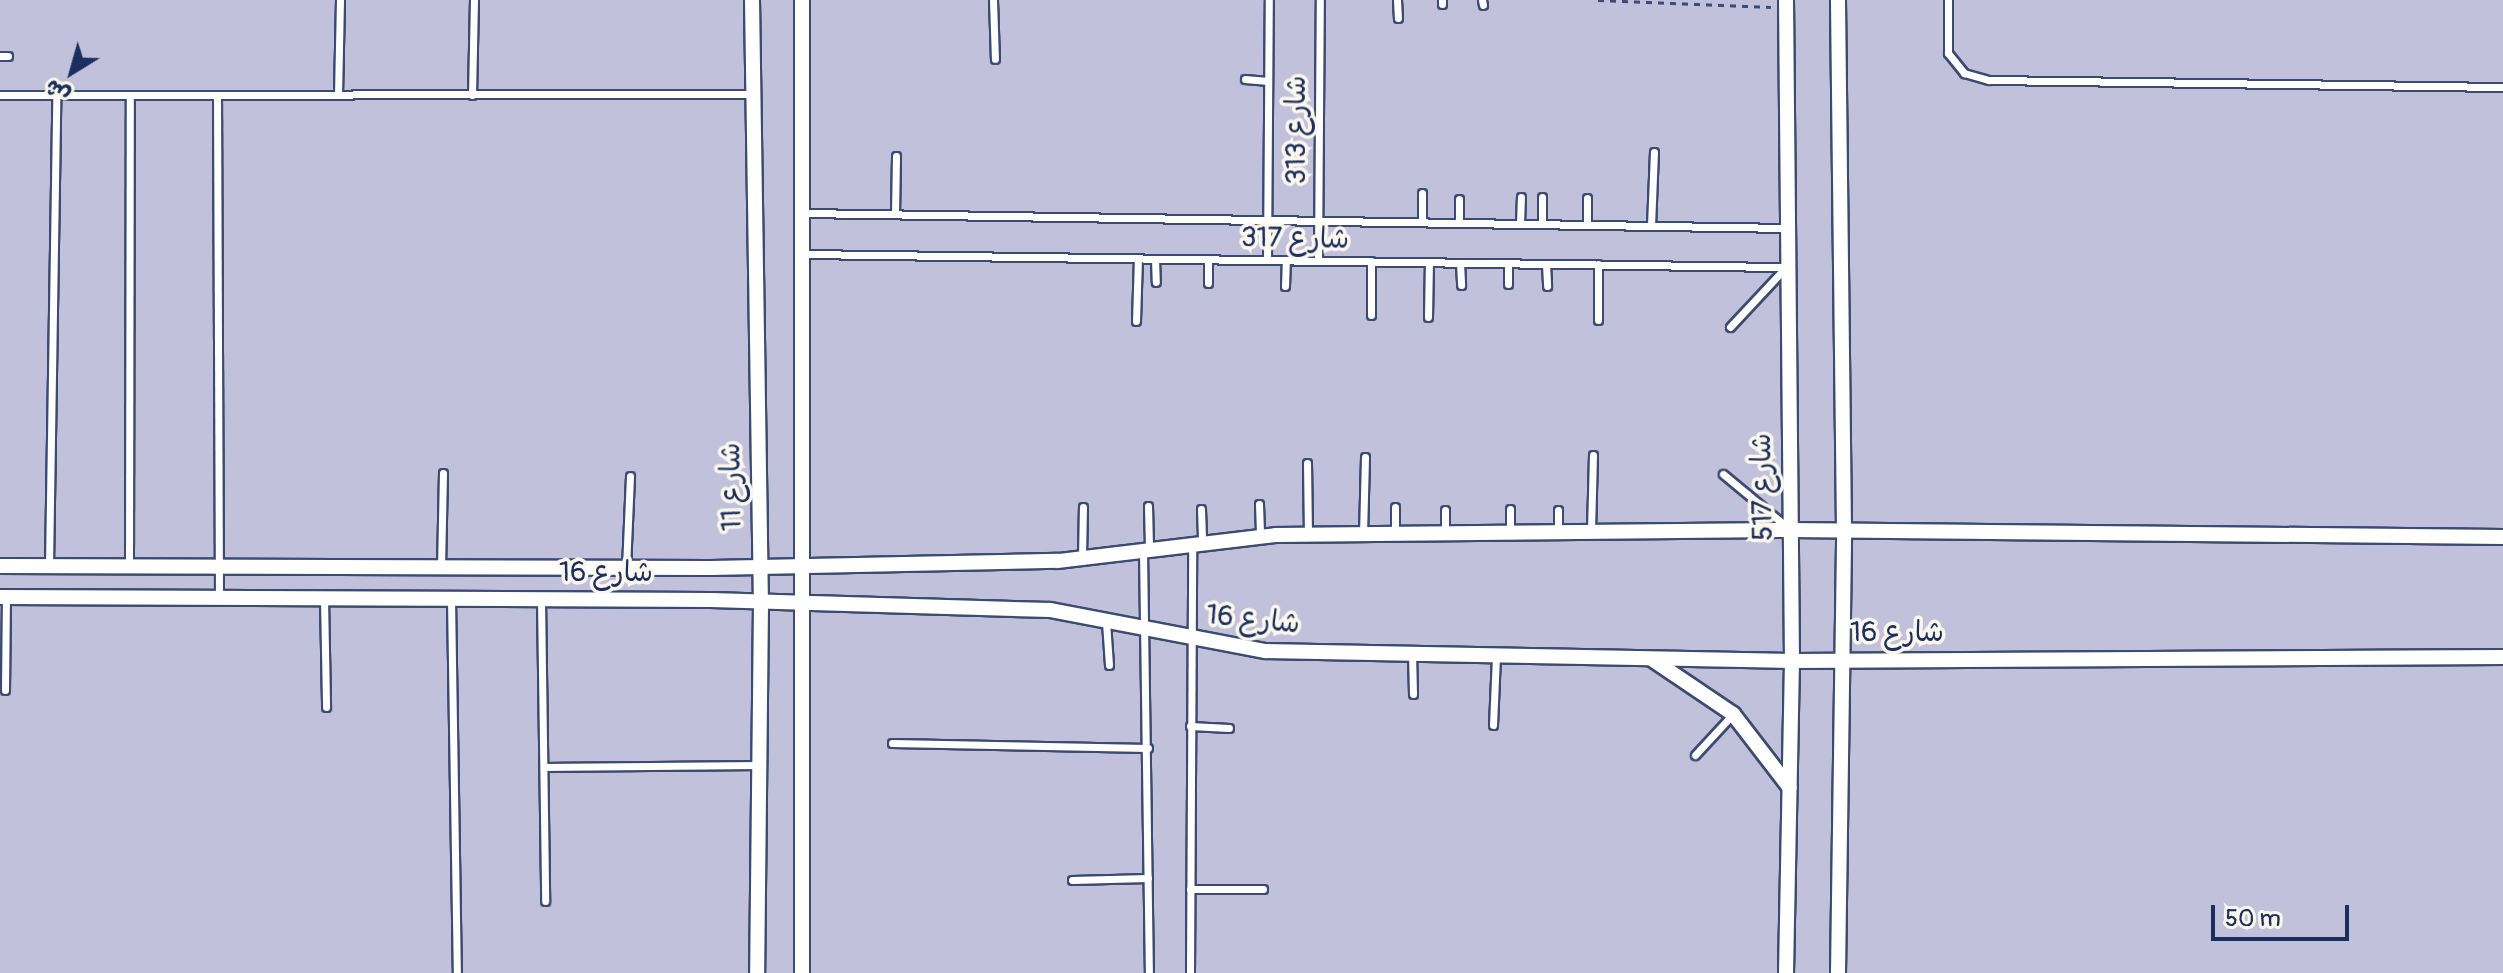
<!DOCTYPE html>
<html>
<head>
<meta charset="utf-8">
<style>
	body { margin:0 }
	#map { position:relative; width:2503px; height:973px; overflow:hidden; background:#f8e9d5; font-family:Pangolin,"Playpen Sans Arabic",sans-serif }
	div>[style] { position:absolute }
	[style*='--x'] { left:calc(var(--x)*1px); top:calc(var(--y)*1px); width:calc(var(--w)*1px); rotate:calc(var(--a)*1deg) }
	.industrial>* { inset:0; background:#c2c1dc; transform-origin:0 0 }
	.path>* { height:3px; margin-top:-1.5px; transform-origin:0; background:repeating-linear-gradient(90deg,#3c4b70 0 6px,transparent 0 12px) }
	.roads { filter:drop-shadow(2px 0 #3c4b70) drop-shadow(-2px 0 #3c4b70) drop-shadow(0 2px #3c4b70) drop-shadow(0 -2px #3c4b70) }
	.service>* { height:7px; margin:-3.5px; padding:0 3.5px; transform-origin:3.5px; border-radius:3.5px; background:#fff }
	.minor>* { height:14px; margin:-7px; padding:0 7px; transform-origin:7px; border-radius:7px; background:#fff }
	span { translate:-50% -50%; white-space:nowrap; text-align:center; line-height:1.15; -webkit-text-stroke:7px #fbf7ec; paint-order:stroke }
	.street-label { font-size:28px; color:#1b2f5e }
	.north { position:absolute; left:32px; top:32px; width:80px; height:80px; -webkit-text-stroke:6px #fbf7ec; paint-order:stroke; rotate:217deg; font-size:22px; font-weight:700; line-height:32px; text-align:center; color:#1b2f5e }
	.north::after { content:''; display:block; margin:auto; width:28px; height:36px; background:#1b2f5e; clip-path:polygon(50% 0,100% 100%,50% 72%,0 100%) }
	.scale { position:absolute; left:2211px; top:905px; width:138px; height:36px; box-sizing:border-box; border:4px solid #1b2f5e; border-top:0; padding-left:10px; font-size:24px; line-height:28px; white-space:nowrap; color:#1b2f5e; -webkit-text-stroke:6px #fbf7ec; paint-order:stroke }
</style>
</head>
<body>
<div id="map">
	<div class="industrial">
		<i style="left:0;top:0;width:2503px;height:973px"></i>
	</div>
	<div class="path">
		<i style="--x:1598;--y:0;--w:173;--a:2.3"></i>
	</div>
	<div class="roads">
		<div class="service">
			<i style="--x:993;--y:0;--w:59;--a:88.1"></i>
			<i style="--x:1397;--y:0;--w:18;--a:87"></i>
			<i style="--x:1442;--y:0;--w:4;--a:90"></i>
			<i style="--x:1482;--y:0;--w:5;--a:79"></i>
			<i style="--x:1948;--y:0;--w:53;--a:90"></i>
			<i style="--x:1948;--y:53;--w:26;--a:51"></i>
			<i style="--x:1964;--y:73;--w:26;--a:16"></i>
			<i style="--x:1989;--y:80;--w:514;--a:0.78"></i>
			<i style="--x:0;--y:56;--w:8;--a:0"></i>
			<i style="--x:1245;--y:79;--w:23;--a:5"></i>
			<i style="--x:0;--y:95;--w:752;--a:-0.08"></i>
			<i style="--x:217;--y:95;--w:502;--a:89.77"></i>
			<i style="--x:338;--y:95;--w:95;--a:-88.8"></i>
			<i style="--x:472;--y:95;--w:95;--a:-88.8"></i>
			<i style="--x:1422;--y:193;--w:29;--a:90"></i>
			<i style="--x:1459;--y:199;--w:24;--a:90"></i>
			<i style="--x:802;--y:213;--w:984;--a:0.87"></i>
			<i style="--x:895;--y:214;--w:58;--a:-89"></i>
			<i style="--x:1520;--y:224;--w:27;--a:-88"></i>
			<i style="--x:1542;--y:224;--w:27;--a:-90"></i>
			<i style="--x:1587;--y:225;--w:27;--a:-90"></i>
			<i style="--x:1651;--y:226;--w:74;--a:-87.7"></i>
			<i style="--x:803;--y:254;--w:983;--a:0.76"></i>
			<i style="--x:1155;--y:259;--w:23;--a:88"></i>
			<i style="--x:1208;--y:259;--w:24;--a:90"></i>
			<i style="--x:1267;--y:260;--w:260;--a:-89.6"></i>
			<i style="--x:1318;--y:261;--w:261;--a:-89.6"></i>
			<i style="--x:1460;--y:263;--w:22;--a:87"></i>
			<i style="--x:1508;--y:263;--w:21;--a:90"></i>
			<i style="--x:1546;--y:264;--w:22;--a:87"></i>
			<i style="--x:1598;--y:264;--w:56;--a:90"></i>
			<i style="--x:1285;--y:286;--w:26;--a:-88"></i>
			<i style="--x:1371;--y:315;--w:54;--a:-90"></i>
			<i style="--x:1428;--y:317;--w:55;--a:-89"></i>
			<i style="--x:1136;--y:321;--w:63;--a:-88.2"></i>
			<i style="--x:1730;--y:327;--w:82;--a:-47"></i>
			<i style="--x:1307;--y:463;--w:71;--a:89.2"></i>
			<i style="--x:1723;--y:474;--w:85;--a:39.7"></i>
			<i style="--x:1259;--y:504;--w:32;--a:88"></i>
			<i style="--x:1148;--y:506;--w:41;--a:88.6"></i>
			<i style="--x:1201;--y:509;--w:32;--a:88"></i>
			<i style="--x:1445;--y:510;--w:23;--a:90"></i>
			<i style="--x:1558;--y:510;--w:22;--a:90"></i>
			<i style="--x:1591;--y:531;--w:76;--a:-88.5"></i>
			<i style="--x:1510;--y:532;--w:23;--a:-90"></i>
			<i style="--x:1395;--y:533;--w:26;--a:-90"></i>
			<i style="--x:1363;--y:534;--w:77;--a:-88.5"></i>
			<i style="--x:1143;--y:550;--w:423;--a:89.2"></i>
			<i style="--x:1082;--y:557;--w:50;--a:-88.9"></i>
			<i style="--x:49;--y:565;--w:470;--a:-89.1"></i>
			<i style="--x:129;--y:566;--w:471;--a:-89.9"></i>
			<i style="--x:441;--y:568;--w:95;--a:-88.8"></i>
			<i style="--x:626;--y:568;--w:92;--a:-87.5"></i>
			<i style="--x:324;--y:598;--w:109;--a:88.9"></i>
			<i style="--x:451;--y:599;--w:374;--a:89.1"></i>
			<i style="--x:541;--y:599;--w:302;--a:89.2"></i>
			<i style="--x:1106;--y:622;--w:43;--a:86"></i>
			<i style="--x:1412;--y:653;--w:41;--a:88.6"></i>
			<i style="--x:5;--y:690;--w:93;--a:-89.4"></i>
			<i style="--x:1493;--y:725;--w:70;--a:-87.5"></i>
			<i style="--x:1190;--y:726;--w:39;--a:3"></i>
			<i style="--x:892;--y:743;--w:256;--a:1.1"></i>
			<i style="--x:1695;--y:755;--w:56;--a:-47.2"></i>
			<i style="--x:544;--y:767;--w:213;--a:-0.5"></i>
			<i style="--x:1072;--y:880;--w:76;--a:-1.5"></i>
			<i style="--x:1190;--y:889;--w:73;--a:0"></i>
			<i style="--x:1190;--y:973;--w:430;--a:-89.7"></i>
		</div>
		<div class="minor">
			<i style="--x:752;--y:0;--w:604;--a:89.15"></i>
			<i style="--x:761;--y:604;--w:369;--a:90.6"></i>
			<i style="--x:0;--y:566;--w:711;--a:0.16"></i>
			<i style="--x:711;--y:568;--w:347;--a:-1.2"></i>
			<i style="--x:1058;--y:561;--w:220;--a:-6.8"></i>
			<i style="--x:1276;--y:535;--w:514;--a:-0.56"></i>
			<i style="--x:1790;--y:530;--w:713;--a:0.56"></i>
			<i style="--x:0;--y:597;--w:711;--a:0.24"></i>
			<i style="--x:711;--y:600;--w:339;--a:1.7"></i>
			<i style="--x:1050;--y:610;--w:219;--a:10.8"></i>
			<i style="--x:1265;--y:651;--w:527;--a:1.09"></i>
			<i style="--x:1792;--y:661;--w:711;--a:-0.32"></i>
			<i style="--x:1653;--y:660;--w:97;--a:34"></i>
			<i style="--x:1733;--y:714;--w:93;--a:52.4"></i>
			<i style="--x:802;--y:973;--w:973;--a:-90"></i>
			<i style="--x:1786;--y:973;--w:312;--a:-88.9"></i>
			<i style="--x:1792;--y:661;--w:661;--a:-90.52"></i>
			<i style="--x:1838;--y:973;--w:443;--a:-89.2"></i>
			<i style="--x:1844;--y:530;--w:530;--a:-90.65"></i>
		</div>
	</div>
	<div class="street-label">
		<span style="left:1297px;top:130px;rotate:-90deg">شارع 313</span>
		<span style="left:1295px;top:239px;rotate:1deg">شارع 317</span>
		<span style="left:732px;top:487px;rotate:-91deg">شارع 11</span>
		<span style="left:1763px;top:487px;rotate:-91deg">شارع 517</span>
		<span style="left:606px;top:573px">شارع 16</span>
		<span style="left:1253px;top:620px;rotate:6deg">شارع 16</span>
		<span style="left:1897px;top:633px">شارع 16</span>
	</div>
	<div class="north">ش</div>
	<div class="scale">50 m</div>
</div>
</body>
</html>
